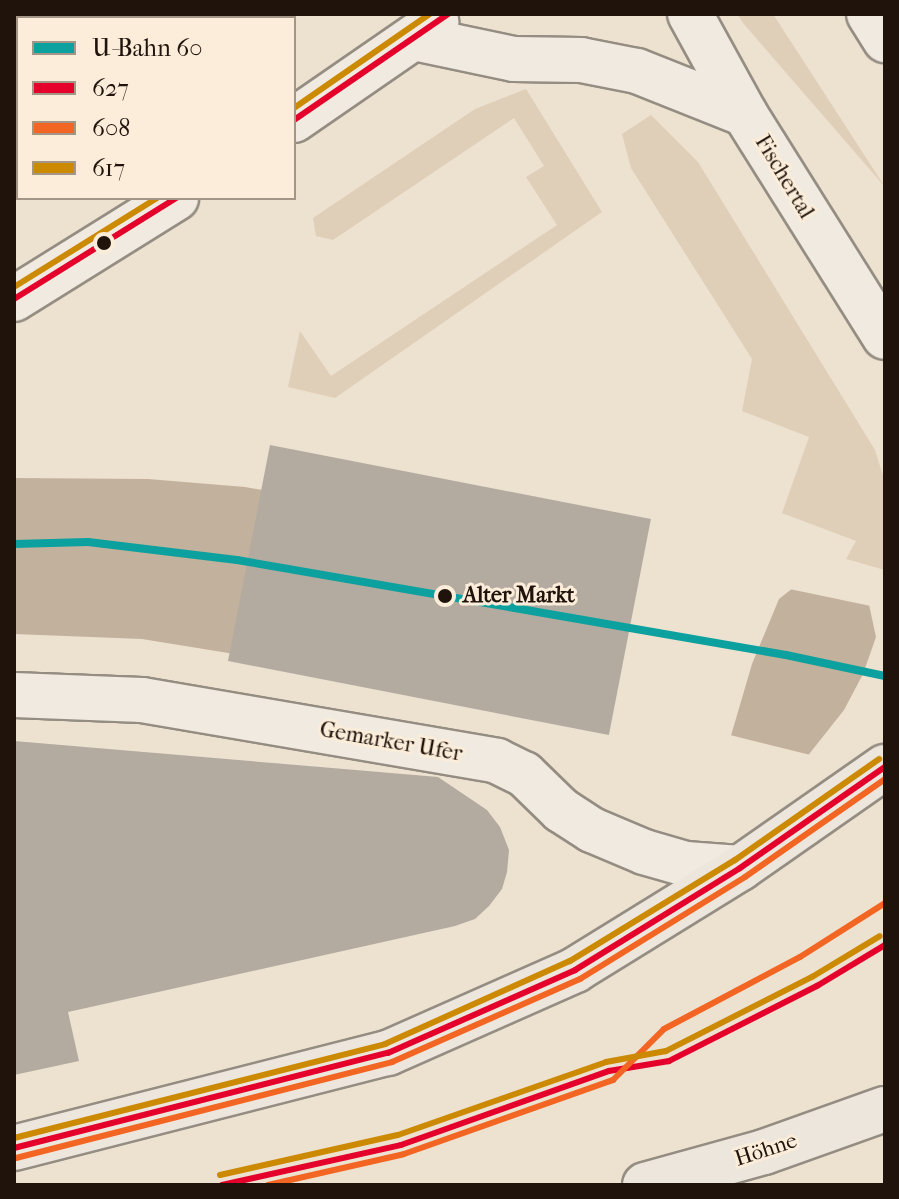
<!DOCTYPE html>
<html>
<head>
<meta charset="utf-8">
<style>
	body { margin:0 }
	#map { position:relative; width:899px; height:1199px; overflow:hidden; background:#ede1d0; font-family:"IM FELL French Canon",serif }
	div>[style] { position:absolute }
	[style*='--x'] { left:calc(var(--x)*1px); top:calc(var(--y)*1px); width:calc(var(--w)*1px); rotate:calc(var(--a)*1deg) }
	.green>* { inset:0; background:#dfcfb8 }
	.water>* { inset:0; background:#c2b19c }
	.pier>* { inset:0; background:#ede1d0 }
	.building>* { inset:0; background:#b3aba0; transform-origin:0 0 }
	.roads { filter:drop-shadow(2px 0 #958d82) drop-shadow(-2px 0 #958d82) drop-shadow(0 2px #958d82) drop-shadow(0 -2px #958d82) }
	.minor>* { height:44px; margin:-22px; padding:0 22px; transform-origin:22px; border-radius:22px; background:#f0eae1 }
	.secondary>* { height:44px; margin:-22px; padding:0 22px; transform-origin:22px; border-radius:22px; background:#f0eae1 }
	.primary>* { height:44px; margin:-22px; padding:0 22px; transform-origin:22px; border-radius:22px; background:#ede6dc }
	.bus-1>* { height:6px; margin:-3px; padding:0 3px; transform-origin:3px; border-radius:3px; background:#e4002b }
	.bus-2>* { height:6px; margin:-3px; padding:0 3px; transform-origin:3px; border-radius:3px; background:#f26522 }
	.bus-3>* { height:6px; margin:-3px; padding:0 3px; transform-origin:3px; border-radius:3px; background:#cc8902 }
	.metro-1>* { height:8px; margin:-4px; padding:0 4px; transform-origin:4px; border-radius:4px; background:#0ca19e }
	.dots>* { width:22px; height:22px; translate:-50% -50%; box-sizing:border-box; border:4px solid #fbedd9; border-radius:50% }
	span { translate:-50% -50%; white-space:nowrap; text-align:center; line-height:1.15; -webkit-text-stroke:6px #fbedd9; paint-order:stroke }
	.street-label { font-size:22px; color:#1f130c }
	.stop-label { font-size:22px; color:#1f130c; font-weight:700 }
	.left { translate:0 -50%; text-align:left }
	.frame { position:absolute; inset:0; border:16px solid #1f130c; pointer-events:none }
	.legend { position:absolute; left:16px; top:16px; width:280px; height:184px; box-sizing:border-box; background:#fbedd9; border:2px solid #a39687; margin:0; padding:10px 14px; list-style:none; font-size:24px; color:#1f130c }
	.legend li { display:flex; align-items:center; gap:16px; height:40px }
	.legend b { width:40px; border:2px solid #a39687 }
</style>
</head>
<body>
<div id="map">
	<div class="green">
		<i style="clip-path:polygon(737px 14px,773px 14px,885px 187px,743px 23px)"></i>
		<i style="clip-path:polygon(526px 89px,602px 212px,335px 398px,288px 387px,300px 331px,331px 376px,557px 225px,526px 177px,544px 166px,514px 118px,333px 240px,316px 236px,313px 218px,475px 109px)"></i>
		<i style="clip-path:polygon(651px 115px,698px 162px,875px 450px,885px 482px,885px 570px,846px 559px,856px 541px,782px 513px,809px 437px,742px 411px,752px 359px,631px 168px,622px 134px)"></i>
	</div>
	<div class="water">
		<i style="clip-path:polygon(14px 478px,148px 479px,245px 487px,603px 550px,885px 609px,847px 764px,730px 735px,142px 639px,14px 634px)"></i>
	</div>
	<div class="pier">
		<i style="clip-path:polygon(617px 548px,798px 584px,779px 599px,752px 664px,730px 739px,584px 715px)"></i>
		<i style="clip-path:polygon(868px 600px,885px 604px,885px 777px,806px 758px,844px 710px,863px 674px,876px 637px)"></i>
	</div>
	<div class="building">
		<i style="left:270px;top:445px;width:388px;height:220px;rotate:11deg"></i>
		<i style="clip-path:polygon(14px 741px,438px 777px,487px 810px,500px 827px,509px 850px,507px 872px,502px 889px,489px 906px,475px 919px,455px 926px,68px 1012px,79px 1061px,14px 1075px)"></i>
	</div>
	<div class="roads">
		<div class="minor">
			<i style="--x:14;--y:695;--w:128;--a:2.2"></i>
			<i style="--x:142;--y:700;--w:360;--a:9.7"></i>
			<i style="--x:497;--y:761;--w:30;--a:26"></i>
			<i style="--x:524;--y:774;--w:52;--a:44.2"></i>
			<i style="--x:561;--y:810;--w:37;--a:33"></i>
			<i style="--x:592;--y:830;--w:56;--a:22.9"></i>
			<i style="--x:644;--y:852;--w:44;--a:15.9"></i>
			<i style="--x:686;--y:864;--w:54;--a:4.2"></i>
		</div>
		<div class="secondary">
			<i style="--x:690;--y:14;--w:114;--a:61.2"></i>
			<i style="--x:745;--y:114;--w:263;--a:57.9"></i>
			<i style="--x:869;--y:14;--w:31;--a:58"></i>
			<i style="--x:414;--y:38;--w:102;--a:11.9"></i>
			<i style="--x:514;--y:59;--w:67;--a:0.9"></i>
			<i style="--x:581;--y:60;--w:57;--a:11.1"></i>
			<i style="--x:637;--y:71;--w:116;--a:21.7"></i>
			<i style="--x:294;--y:120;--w:173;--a:-34.6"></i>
			<i style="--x:14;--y:299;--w:191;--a:-31.9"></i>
		</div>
		<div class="primary">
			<i style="--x:14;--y:1148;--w:386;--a:-14.3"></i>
			<i style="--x:388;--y:1053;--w:205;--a:-23.9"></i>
			<i style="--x:575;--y:970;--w:194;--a:-31.7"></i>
			<i style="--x:740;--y:868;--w:177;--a:-34.9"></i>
			<i style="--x:645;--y:1185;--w:123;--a:-15.5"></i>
			<i style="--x:764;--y:1152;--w:128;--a:-19.6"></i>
		</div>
	</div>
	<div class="bus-1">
		<i style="--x:294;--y:120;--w:187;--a:-34.5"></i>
		<i style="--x:14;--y:299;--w:191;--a:-31.9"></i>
		<i style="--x:14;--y:1148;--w:386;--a:-14.3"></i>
		<i style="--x:388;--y:1053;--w:205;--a:-23.9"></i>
		<i style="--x:575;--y:970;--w:194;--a:-31.7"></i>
		<i style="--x:740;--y:868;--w:177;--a:-34.9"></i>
		<i style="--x:222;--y:1185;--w:183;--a:-12.6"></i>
		<i style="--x:401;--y:1145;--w:221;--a:-19.6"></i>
		<i style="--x:609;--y:1071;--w:61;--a:-9.5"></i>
		<i style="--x:669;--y:1061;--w:166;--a:-26.9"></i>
		<i style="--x:817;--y:986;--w:79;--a:-31.1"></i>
	</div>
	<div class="bus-2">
		<i style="--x:16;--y:1158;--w:388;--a:-14.3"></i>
		<i style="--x:392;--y:1062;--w:206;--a:-23.8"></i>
		<i style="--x:580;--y:979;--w:194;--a:-31.7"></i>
		<i style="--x:745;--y:877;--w:171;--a:-35"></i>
		<i style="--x:268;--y:1185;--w:139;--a:-12.8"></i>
		<i style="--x:404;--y:1154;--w:222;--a:-19.5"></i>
		<i style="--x:613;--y:1080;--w:72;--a:-45"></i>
		<i style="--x:664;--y:1029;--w:154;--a:-27.9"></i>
		<i style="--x:800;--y:957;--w:101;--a:-32.4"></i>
	</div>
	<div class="bus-3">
		<i style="--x:294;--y:108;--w:165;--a:-34.7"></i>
		<i style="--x:14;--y:287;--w:168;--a:-31.9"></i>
		<i style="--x:14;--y:1138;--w:383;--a:-14.2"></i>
		<i style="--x:385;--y:1044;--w:203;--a:-24.2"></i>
		<i style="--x:570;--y:961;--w:193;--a:-31.5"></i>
		<i style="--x:735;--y:860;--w:176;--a:-35"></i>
		<i style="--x:220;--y:1175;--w:182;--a:-12.7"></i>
		<i style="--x:398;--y:1135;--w:220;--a:-19.3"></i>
		<i style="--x:606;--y:1062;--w:61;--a:-10.4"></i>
		<i style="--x:666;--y:1051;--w:164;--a:-26.9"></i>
		<i style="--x:812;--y:977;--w:79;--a:-31.1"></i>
	</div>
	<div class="metro-1">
		<i style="--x:14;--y:544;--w:74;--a:-1.5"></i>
		<i style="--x:88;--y:542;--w:150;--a:6.9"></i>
		<i style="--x:237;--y:560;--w:557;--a:9.82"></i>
		<i style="--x:786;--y:655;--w:101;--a:12"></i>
	</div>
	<div class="dots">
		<i style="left:104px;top:243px;background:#1f130c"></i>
		<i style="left:445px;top:596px;background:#1f130c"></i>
	</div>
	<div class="street-label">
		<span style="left:784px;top:177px;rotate:59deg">Fischertal</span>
		<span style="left:391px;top:742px;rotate:10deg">Gemarker Ufer</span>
		<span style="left:766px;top:1150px;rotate:-18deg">Höhne</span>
	</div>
	<div class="stop-label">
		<span class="left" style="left:463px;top:596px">Alter Markt</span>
	</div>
	<div class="frame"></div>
	<ul class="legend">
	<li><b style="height:10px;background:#0ca19e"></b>U-Bahn 60</li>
	<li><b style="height:10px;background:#e4002b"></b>627</li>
	<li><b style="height:10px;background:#f26522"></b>608</li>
	<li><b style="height:10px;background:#cc8902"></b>617</li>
	</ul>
</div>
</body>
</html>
